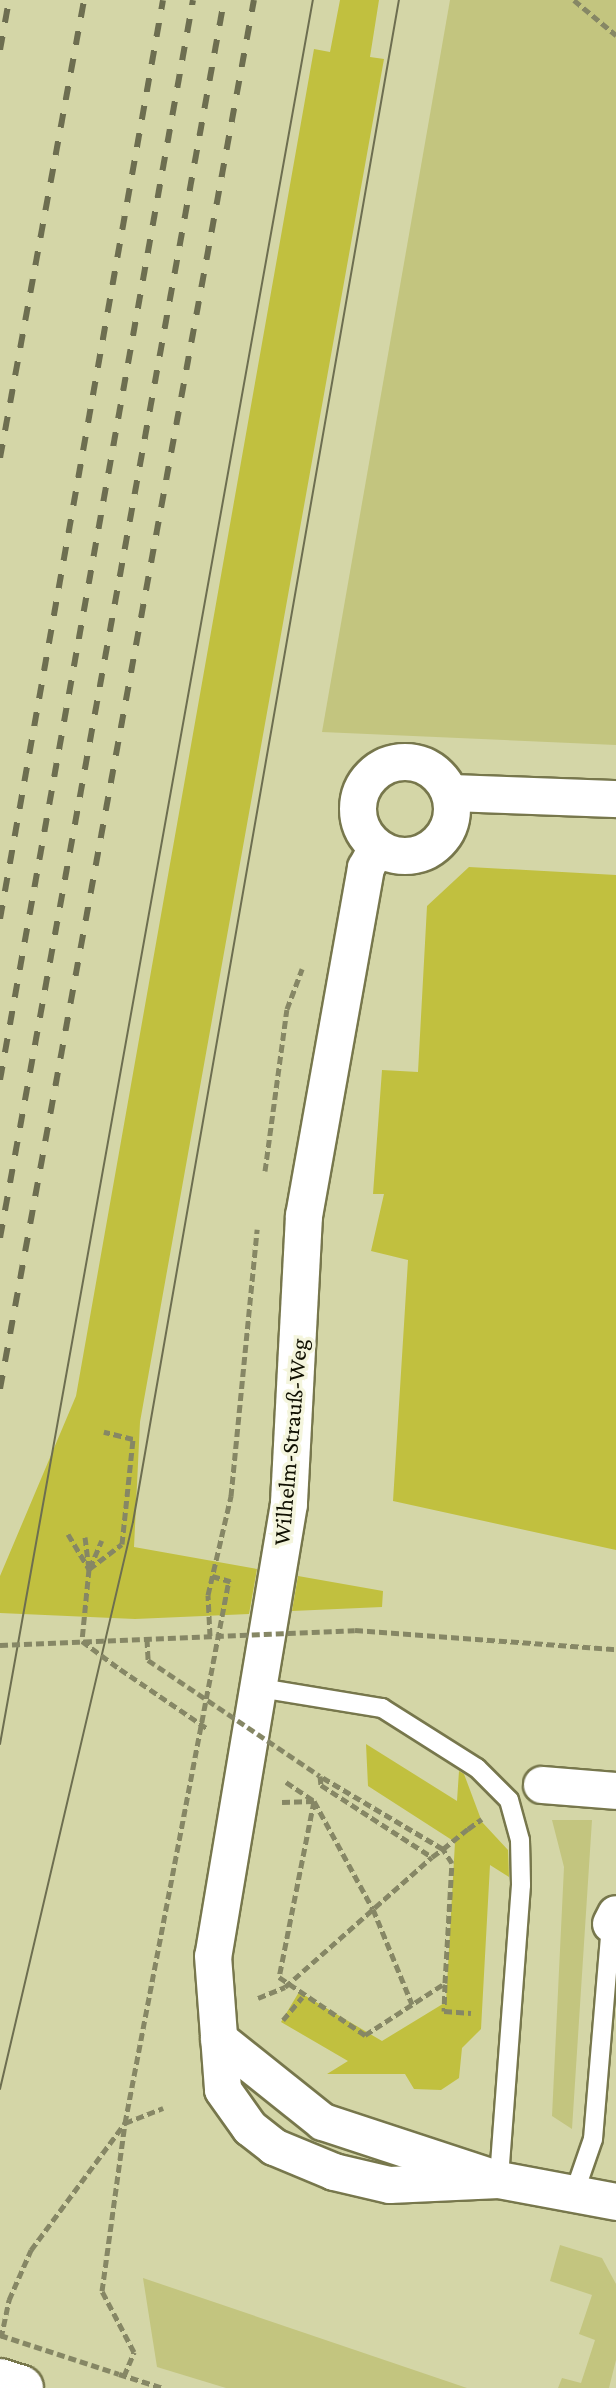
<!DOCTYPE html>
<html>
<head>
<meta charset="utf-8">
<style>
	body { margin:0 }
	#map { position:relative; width:616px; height:2388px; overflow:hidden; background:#d4d6a7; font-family:"Crimson Pro",serif }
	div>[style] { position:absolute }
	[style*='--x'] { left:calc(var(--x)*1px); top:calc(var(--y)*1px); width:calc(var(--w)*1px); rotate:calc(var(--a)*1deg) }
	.green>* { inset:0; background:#c3c57f }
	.building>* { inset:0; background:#c1c03f }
	.path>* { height:5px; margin-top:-2.5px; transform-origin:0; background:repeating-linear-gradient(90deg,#868765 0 8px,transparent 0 12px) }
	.roads { filter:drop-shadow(2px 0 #77774c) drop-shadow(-2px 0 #77774c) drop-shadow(0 2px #77774c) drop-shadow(0 -2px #77774c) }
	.lane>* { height:18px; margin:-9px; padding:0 9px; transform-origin:9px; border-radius:9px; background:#fff }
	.street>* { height:36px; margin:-18px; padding:0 18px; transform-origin:18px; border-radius:18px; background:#fff }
	.street>.ring { margin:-18px; padding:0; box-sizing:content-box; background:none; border:36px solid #fff; border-radius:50% }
	.secondary>* { height:44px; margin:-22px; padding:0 22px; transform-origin:22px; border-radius:22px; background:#fff }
	.tram>* { height:2px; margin:-1px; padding:0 1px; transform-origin:1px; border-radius:1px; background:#6d6e50 }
	.rail>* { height:6px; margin-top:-3px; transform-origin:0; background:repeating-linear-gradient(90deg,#6d6e50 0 14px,transparent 0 28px) }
	.path-bridge>* { height:5px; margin-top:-2.5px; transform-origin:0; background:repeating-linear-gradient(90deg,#868765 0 8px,transparent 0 12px) }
	span { translate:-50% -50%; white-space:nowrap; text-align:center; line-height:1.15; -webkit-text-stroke:7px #f4f5dd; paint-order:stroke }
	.street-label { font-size:24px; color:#0f0f01 }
</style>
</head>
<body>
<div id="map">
	<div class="green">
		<i style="clip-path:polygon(450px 0,616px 0,616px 745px,322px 732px)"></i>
		<i style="clip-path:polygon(552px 1820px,592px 1820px,572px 2129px,552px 2116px,564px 1867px)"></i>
		<i style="clip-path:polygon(560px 2245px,602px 2258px,616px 2284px,616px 2360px,609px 2388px,558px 2388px,562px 2378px,581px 2383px,595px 2340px,579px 2334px,592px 2295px,550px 2281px)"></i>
		<i style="clip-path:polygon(143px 2278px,467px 2388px,226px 2388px,157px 2367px)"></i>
	</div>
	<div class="building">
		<i style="clip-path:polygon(340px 0,379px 0,370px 57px,384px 59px,140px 1422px,134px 1547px,257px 1569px,249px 1614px,135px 1619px,0 1613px,0 1576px,76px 1396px,314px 49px,330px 52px)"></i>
		<i style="clip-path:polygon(469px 867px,616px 875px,616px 1550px,393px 1501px,408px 1260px,371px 1251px,384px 1194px,373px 1194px,382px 1070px,418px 1072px,427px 906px)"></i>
		<i style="clip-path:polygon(298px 1576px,383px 1591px,382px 1607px,292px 1611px)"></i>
		<i style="clip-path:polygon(366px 1744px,457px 1801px,459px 1771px,464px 1774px,482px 1822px,508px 1850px,509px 1877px,490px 1865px,481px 2029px,462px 2048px,459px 2078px,441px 2090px,414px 2089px,405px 2074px,327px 2074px,348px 2061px,281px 2022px,299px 1992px,382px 2041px,446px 2002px,455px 1842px,368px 1786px)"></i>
	</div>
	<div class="path">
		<i style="--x:574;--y:0;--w:55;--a:39.8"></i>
		<i style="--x:265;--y:1171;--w:163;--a:-82.3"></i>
		<i style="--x:287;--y:1009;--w:43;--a:-69.4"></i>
		<i style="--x:68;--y:1534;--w:41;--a:59"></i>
		<i style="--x:90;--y:1568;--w:30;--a:-67"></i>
		<i style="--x:89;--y:1569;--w:41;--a:-37.1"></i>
		<i style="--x:122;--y:1544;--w:106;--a:-84"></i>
		<i style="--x:133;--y:1439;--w:30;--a:-166"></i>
		<i style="--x:212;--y:1576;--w:19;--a:16"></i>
		<i style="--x:355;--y:1630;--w:262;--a:4.2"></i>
		<i style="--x:210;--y:1636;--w:41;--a:-92.8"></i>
		<i style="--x:208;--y:1595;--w:102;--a:-76.9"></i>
		<i style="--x:231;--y:1496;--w:268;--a:-84.4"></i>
		<i style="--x:120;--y:1669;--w:107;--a:34.3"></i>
		<i style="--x:286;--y:1782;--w:34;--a:34"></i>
		<i style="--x:314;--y:1801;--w:179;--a:101.2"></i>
		<i style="--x:279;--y:1977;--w:104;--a:34"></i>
		<i style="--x:365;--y:2035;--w:95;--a:-33"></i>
		<i style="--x:445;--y:1983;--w:120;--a:-86.7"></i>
		<i style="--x:452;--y:1863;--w:17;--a:-123"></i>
		<i style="--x:443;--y:1849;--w:143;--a:-149.3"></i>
		<i style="--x:320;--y:1776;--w:9;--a:84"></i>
		<i style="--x:321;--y:1785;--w:132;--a:33"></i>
		<i style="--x:432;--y:1857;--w:14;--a:-36"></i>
		<i style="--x:443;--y:1849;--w:32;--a:-39"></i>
		<i style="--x:468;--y:1829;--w:17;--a:-36"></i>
		<i style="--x:282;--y:1802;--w:32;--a:-2"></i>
		<i style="--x:314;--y:1801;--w:123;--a:61.4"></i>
		<i style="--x:373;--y:1909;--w:103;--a:67.7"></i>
		<i style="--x:445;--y:1984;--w:27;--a:92"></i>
		<i style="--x:444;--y:2011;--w:27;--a:4"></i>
		<i style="--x:258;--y:1998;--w:29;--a:-22"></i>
		<i style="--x:285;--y:1987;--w:196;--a:-41.5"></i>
		<i style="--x:283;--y:2020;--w:30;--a:-50"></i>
		<i style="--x:1;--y:2338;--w:39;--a:-78"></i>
		<i style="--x:9;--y:2300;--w:55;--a:-66.3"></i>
		<i style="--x:31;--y:2250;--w:158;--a:-53.5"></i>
		<i style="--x:125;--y:2123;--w:41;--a:-21.5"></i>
		<i style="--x:119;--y:2374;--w:46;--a:17.7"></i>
		<i style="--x:124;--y:2376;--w:26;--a:-67"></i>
		<i style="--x:134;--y:2352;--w:69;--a:-117.7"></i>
		<i style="--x:102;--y:2291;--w:170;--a:-82.2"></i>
		<i style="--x:125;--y:2123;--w:553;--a:-79.16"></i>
	</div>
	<div class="roads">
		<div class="lane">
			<i style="--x:254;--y:1687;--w:130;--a:9.3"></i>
			<i style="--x:382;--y:1708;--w:112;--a:32.3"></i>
			<i style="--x:477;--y:1768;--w:45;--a:45"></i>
			<i style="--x:509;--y:1800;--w:41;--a:74.6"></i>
			<i style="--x:520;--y:1840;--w:45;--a:88.7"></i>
			<i style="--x:521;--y:1885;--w:296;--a:94.3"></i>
			<i style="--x:575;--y:2191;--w:55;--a:-70.9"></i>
			<i style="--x:593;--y:2139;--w:216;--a:-85.2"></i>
		</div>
		<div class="street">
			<i class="ring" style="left:358px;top:762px;width:58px;height:58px"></i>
			<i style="--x:450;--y:793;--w:166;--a:2.1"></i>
			<i style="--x:377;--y:848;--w:23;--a:119"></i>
			<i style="--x:366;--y:868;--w:353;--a:100.1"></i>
			<i style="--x:304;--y:1216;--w:288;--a:93"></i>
			<i style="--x:289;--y:1504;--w:458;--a:99.5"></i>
			<i style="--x:213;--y:1956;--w:134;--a:85.7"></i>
			<i style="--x:223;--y:2090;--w:47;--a:54.6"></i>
			<i style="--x:250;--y:2128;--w:31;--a:38"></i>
			<i style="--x:274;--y:2147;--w:65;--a:22.6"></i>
			<i style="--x:334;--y:2172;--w:57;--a:13.1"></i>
			<i style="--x:390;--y:2185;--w:109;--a:-2.6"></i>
			<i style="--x:499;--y:2180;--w:119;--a:10.6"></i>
			<i style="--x:542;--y:1785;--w:74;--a:4.6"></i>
			<i style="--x:611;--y:1924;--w:11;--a:-63"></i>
			<i style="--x:219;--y:2039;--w:133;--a:38.6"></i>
			<i style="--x:323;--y:2122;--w:176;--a:18.2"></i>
		</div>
		<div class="secondary">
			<i style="--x:0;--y:2381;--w:22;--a:18"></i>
		</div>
	</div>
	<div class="tram">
		<i style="--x:0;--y:1744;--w:1772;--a:-79.83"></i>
		<i style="--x:0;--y:2089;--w:582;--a:-76.8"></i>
		<i style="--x:133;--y:1522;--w:1545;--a:-80.09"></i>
	</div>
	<div class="rail">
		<i style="--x:0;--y:50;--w:51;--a:-79.8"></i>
		<i style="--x:0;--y:458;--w:466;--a:-79.6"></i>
		<i style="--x:0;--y:919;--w:933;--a:-79.94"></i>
		<i style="--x:0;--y:1080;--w:1097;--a:-79.87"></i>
		<i style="--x:0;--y:1238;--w:1258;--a:-79.74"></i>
		<i style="--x:0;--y:1389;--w:1412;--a:-79.64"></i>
	</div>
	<div class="path-bridge">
		<i style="--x:85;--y:1537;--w:32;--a:83"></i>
		<i style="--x:89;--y:1569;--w:72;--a:95.6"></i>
		<i style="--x:82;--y:1641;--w:47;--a:36.4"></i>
		<i style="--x:147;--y:1639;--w:21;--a:87"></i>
		<i style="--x:148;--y:1660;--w:207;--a:34"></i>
		<i style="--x:0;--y:1645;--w:355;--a:-2.4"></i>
		<i style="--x:0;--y:2335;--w:125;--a:18.1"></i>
	</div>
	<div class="street-label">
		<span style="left:290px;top:1442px;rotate:-85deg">Wilhelm-Strauß-Weg</span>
	</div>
</div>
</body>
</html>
